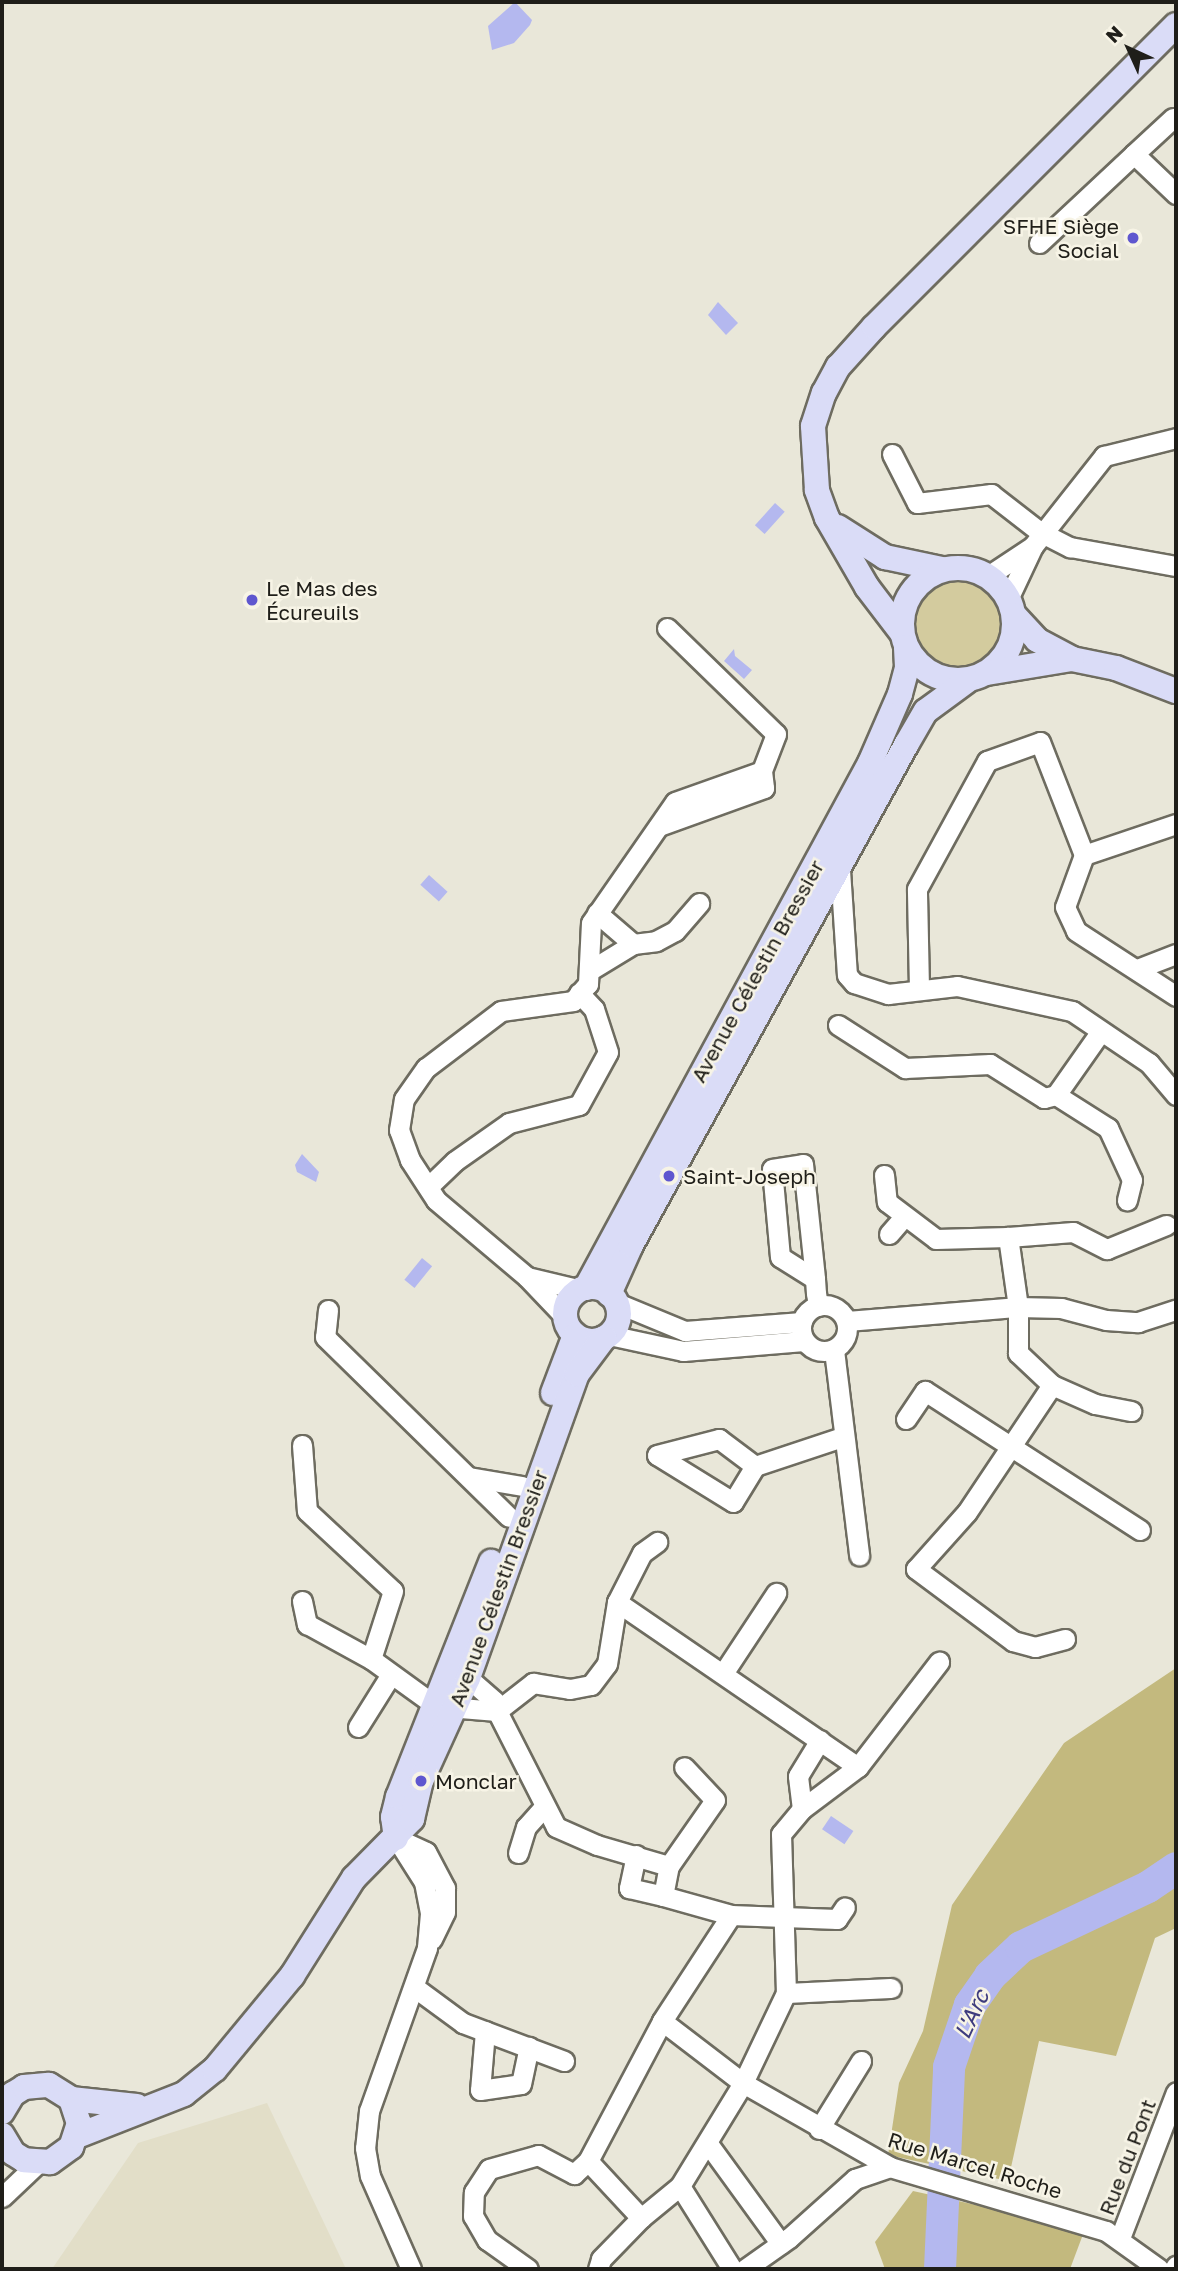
<!DOCTYPE html>
<html>
<head>
<meta charset="utf-8">
<style>
	body { margin:0 }
	#map { position:relative; width:1178px; height:2271px; overflow:hidden; background:#e9e7d9; font-family:"Golos Text",sans-serif }
	div>[style] { position:absolute }
	[style*='--x'] { left:calc(var(--x)*1px); top:calc(var(--y)*1px); width:calc(var(--w)*1px); rotate:calc(var(--a)*1deg) }
	.built>* { inset:0; background:#e2dec8 }
	.green>* { inset:0; background:#d3cb9e }
	.round { border-radius:50% }
	.forest>* { inset:0; background:#c3b97e }
	.water>* { inset:0; background:#b4b8ef; transform-origin:0 0 }
	.river>* { height:32px; margin:-16px; padding:0 16px; transform-origin:16px; border-radius:16px; background:#b4b8ef }
	.roads { filter:drop-shadow(2px 0 #6e6c60) drop-shadow(-2px 0 #6e6c60) drop-shadow(0 2px #6e6c60) drop-shadow(0 -2px #6e6c60) }
	.minor>* { height:19px; margin:-9.5px; padding:0 9.5px; transform-origin:9.5px; border-radius:9.5px; background:#fff }
	.minor>.ring { margin:-9.5px; padding:0; box-sizing:content-box; background:none; border:19px solid #fff; border-radius:50% }
	.major>* { height:24px; margin:-12px; padding:0 12px; transform-origin:12px; border-radius:12px; background:#dadcf7 }
	.major>.ring { margin:-12px; padding:0; box-sizing:content-box; background:none; border:24px solid #dadcf7; border-radius:50% }
	.dots>* { width:19px; height:19px; translate:-50% -50%; box-sizing:border-box; border:4px solid #f7f4e6; border-radius:50% }
	span { translate:-50% -50%; white-space:nowrap; text-align:center; line-height:1.15; -webkit-text-stroke:5px #f7f4e6; paint-order:stroke }
	.poi-label { font-size:21px; color:#1f1e19 }
	.right { translate:-100% -50%; text-align:right }
	.left { translate:0 -50%; text-align:left }
	.street-label { font-size:21px; color:#1f1e19 }
	.water-label { font-size:23px; color:#3e3c7e; font-style:italic }
	.frame { position:absolute; inset:0; border:4px solid #1f1e19; pointer-events:none }
	.north { position:absolute; left:1094px; top:14px; width:70px; height:70px; -webkit-text-stroke:5px #f7f4e6; paint-order:stroke; rotate:315deg; font-size:19px; font-weight:700; line-height:28px; text-align:center; color:#1f1e19 }
	.north::after { content:''; display:block; margin:auto; width:24px; height:32px; background:#1f1e19; clip-path:polygon(50% 0,100% 100%,50% 72%,0 100%) }
</style>
</head>
<body>
<div id="map">
	<div class="built">
		<i style="clip-path:polygon(267px 2103px,346px 2269px,52px 2269px,138px 2143px)"></i>
	</div>
	<div class="green">
		<i class="round" style="left:914px;top:578px;width:90px;height:90px"></i>
	</div>
	<div class="forest">
		<i style="clip-path:polygon(1176px 1668px,1176px 1928px,1155px 1938px,1116px 2056px,1039px 2041px,1008px 2181px,888px 2155px,899px 2083px,923px 2031px,952px 1905px,1064px 1743px)"></i>
		<i style="clip-path:polygon(913px 2191px,1085px 2229px,1070px 2269px,885px 2269px,875px 2242px)"></i>
	</div>
	<div class="water">
		<i style="clip-path:polygon(515px 2px,532px 20px,530px 25px,514px 43px,492px 50px,488px 26px)"></i>
		<i style="clip-path:polygon(718px 302px,738px 323px,726px 335px,708px 315px)"></i>
		<i style="left:775px;top:503px;width:13px;height:30px;rotate:42deg"></i>
		<i style="clip-path:polygon(734px 649px,735px 656px,752px 670px,744px 679px,724px 661px)"></i>
		<i style="left:429px;top:875px;width:25px;height:13px;rotate:42deg"></i>
		<i style="clip-path:polygon(302px 1154px,319px 1172px,316px 1182px,297px 1172px,295px 1165px)"></i>
		<i style="left:422px;top:1258px;width:13px;height:28px;rotate:39deg"></i>
		<i style="left:831px;top:1816px;width:27px;height:16px;rotate:34deg"></i>
	</div>
	<div class="river">
		<i style="--x:940;--y:2269;--w:202;--a:-87.4"></i>
		<i style="--x:949;--y:2067;--w:65;--a:-71.3"></i>
		<i style="--x:970;--y:2005;--w:35;--a:-55"></i>
		<i style="--x:990;--y:1976;--w:42;--a:-43.1"></i>
		<i style="--x:1021;--y:1947;--w:140;--a:-25.3"></i>
		<i style="--x:1148;--y:1887;--w:34;--a:-34"></i>
	</div>
	<div class="roads">
		<div class="minor">
			<i style="--x:1134;--y:154;--w:53;--a:-42.7"></i>
			<i style="--x:1039;--y:243;--w:130;--a:-43.1"></i>
			<i style="--x:1134;--y:154;--w:58;--a:43.6"></i>
			<i style="--x:892;--y:454;--w:55;--a:63"></i>
			<i style="--x:917;--y:503;--w:75;--a:-6.9"></i>
			<i style="--x:991;--y:494;--w:62;--a:37.8"></i>
			<i style="--x:1040;--y:532;--w:34;--a:27"></i>
			<i style="--x:1070;--y:547;--w:108;--a:10.2"></i>
			<i style="--x:1033;--y:546;--w:115;--a:-51.7"></i>
			<i style="--x:1104;--y:456;--w:74;--a:-14"></i>
			<i style="--x:988;--y:576;--w:54;--a:-33.7"></i>
			<i style="--x:1033;--y:546;--w:56;--a:115.2"></i>
			<i style="--x:667;--y:628;--w:152;--a:44.2"></i>
			<i style="--x:776;--y:734;--w:40;--a:111"></i>
			<i style="--x:1084;--y:855;--w:55;--a:110.1"></i>
			<i style="--x:1065;--y:907;--w:26;--a:65"></i>
			<i style="--x:1076;--y:931;--w:119;--a:33"></i>
			<i style="--x:840;--y:870;--w:105;--a:86.2"></i>
			<i style="--x:847;--y:975;--w:11;--a:49"></i>
			<i style="--x:854;--y:983;--w:36;--a:18"></i>
			<i style="--x:888;--y:994;--w:69;--a:-6.6"></i>
			<i style="--x:957;--y:986;--w:118;--a:12.3"></i>
			<i style="--x:1072;--y:1011;--w:93;--a:34"></i>
			<i style="--x:1149;--y:1063;--w:42;--a:49.8"></i>
			<i style="--x:597;--y:913;--w:48;--a:40.7"></i>
			<i style="--x:633;--y:944;--w:23;--a:-7"></i>
			<i style="--x:656;--y:941;--w:21;--a:-28"></i>
			<i style="--x:675;--y:931;--w:37;--a:-49"></i>
			<i style="--x:1137;--y:969;--w:42;--a:-21"></i>
			<i style="--x:589;--y:971;--w:52;--a:-31.5"></i>
			<i style="--x:919;--y:988;--w:99;--a:-91.2"></i>
			<i style="--x:917;--y:889;--w:146;--a:-61.3"></i>
			<i style="--x:987;--y:761;--w:56;--a:-19.7"></i>
			<i style="--x:1040;--y:742;--w:121;--a:68.7"></i>
			<i style="--x:1084;--y:855;--w:97;--a:-18.6"></i>
			<i style="--x:838;--y:1025;--w:80;--a:32.7"></i>
			<i style="--x:905;--y:1068;--w:85;--a:-2.7"></i>
			<i style="--x:990;--y:1064;--w:64;--a:32.2"></i>
			<i style="--x:1044;--y:1098;--w:12;--a:-14"></i>
			<i style="--x:1056;--y:1095;--w:78;--a:-54.9"></i>
			<i style="--x:1056;--y:1095;--w:62;--a:32.4"></i>
			<i style="--x:1108;--y:1128;--w:57;--a:65.2"></i>
			<i style="--x:1132;--y:1180;--w:21;--a:104"></i>
			<i style="--x:884;--y:1175;--w:27;--a:84"></i>
			<i style="--x:887;--y:1202;--w:61;--a:37.1"></i>
			<i style="--x:936;--y:1239;--w:72;--a:-1.6"></i>
			<i style="--x:428;--y:1187;--w:37;--a:-44"></i>
			<i style="--x:455;--y:1161;--w:66;--a:-35.1"></i>
			<i style="--x:509;--y:1123;--w:72;--a:-14.4"></i>
			<i style="--x:579;--y:1105;--w:60;--a:-61.3"></i>
			<i style="--x:608;--y:1052;--w:45;--a:-108"></i>
			<i style="--x:594;--y:1009;--w:22;--a:-133"></i>
			<i style="--x:889;--y:1234;--w:23;--a:-49"></i>
			<i style="--x:527;--y:1277;--w:56;--a:13.5"></i>
			<i style="--x:815;--y:1279;--w:41;--a:-147.8"></i>
			<i style="--x:780;--y:1257;--w:88;--a:-95.2"></i>
			<i style="--x:772;--y:1169;--w:31;--a:-9"></i>
			<i style="--x:803;--y:1164;--w:116;--a:84"></i>
			<i style="--x:815;--y:1279;--w:14;--a:86"></i>
			<i style="--x:816;--y:1293;--w:13;--a:81"></i>
			<i style="--x:617;--y:1303;--w:74;--a:22.4"></i>
			<i style="--x:685;--y:1331;--w:117;--a:-4.4"></i>
			<i class="ring" style="left:801px;top:1305px;width:27px;height:27px"></i>
			<i style="--x:328;--y:1310;--w:27;--a:96"></i>
			<i style="--x:325;--y:1337;--w:257;--a:44.4"></i>
			<i style="--x:565;--y:1317;--w:55;--a:-133.5"></i>
			<i style="--x:527;--y:1277;--w:119;--a:-139.8"></i>
			<i style="--x:436;--y:1200;--w:48;--a:-123"></i>
			<i style="--x:410;--y:1160;--w:32;--a:-110"></i>
			<i style="--x:399;--y:1130;--w:31;--a:-81"></i>
			<i style="--x:404;--y:1099;--w:38;--a:-55"></i>
			<i style="--x:426;--y:1068;--w:94;--a:-37.2"></i>
			<i style="--x:501;--y:1011;--w:73;--a:-7.9"></i>
			<i style="--x:573;--y:1001;--w:23;--a:-49"></i>
			<i style="--x:588;--y:984;--w:61;--a:-87.2"></i>
			<i style="--x:591;--y:923;--w:147;--a:-55.2"></i>
			<i style="--x:675;--y:802;--w:92;--a:-19.6"></i>
			<i style="--x:762;--y:771;--w:17;--a:83"></i>
			<i style="--x:764;--y:788;--w:112;--a:160.1"></i>
			<i style="--x:847;--y:1321;--w:172;--a:-4.7"></i>
			<i style="--x:1018;--y:1307;--w:43;--a:1.3"></i>
			<i style="--x:1061;--y:1308;--w:47;--a:14.9"></i>
			<i style="--x:1106;--y:1320;--w:32;--a:4"></i>
			<i style="--x:1138;--y:1322;--w:40;--a:-18"></i>
			<i style="--x:609;--y:1335;--w:76;--a:12.2"></i>
			<i style="--x:683;--y:1351;--w:121;--a:-4.7"></i>
			<i style="--x:834;--y:1350;--w:207;--a:83"></i>
			<i style="--x:1052;--y:1385;--w:47;--a:23.8"></i>
			<i style="--x:1095;--y:1404;--w:37;--a:11"></i>
			<i style="--x:906;--y:1419;--w:34;--a:-56"></i>
			<i style="--x:925;--y:1391;--w:256;--a:32.9"></i>
			<i style="--x:302;--y:1445;--w:66;--a:85.7"></i>
			<i style="--x:307;--y:1511;--w:117;--a:42.9"></i>
			<i style="--x:393;--y:1591;--w:71;--a:107.9"></i>
			<i style="--x:371;--y:1659;--w:80;--a:35.9"></i>
			<i style="--x:436;--y:1706;--w:61;--a:4.7"></i>
			<i style="--x:497;--y:1711;--w:130;--a:63"></i>
			<i style="--x:556;--y:1827;--w:45;--a:23.7"></i>
			<i style="--x:597;--y:1845;--w:75;--a:16.3"></i>
			<i style="--x:669;--y:1866;--w:80;--a:-55.1"></i>
			<i style="--x:715;--y:1800;--w:45;--a:-133.2"></i>
			<i style="--x:755;--y:1466;--w:42;--a:121.4"></i>
			<i style="--x:733;--y:1502;--w:89;--a:-148.3"></i>
			<i style="--x:657;--y:1455;--w:64;--a:-14.5"></i>
			<i style="--x:719;--y:1439;--w:45;--a:36.9"></i>
			<i style="--x:755;--y:1466;--w:92;--a:-18.4"></i>
			<i style="--x:469;--y:1477;--w:54;--a:9.6"></i>
			<i style="--x:302;--y:1601;--w:24;--a:78"></i>
			<i style="--x:307;--y:1624;--w:73;--a:28.7"></i>
			<i style="--x:617;--y:1602;--w:55;--a:-63"></i>
			<i style="--x:642;--y:1553;--w:19;--a:-36"></i>
			<i style="--x:1065;--y:1639;--w:31;--a:165"></i>
			<i style="--x:1035;--y:1647;--w:23;--a:-165"></i>
			<i style="--x:1013;--y:1641;--w:121;--a:-143.4"></i>
			<i style="--x:916;--y:1569;--w:76;--a:-48.2"></i>
			<i style="--x:967;--y:1512;--w:153;--a:-56.2"></i>
			<i style="--x:1052;--y:1385;--w:47;--a:-136.7"></i>
			<i style="--x:1018;--y:1353;--w:46;--a:-90"></i>
			<i style="--x:1018;--y:1307;--w:71;--a:-98.1"></i>
			<i style="--x:1008;--y:1237;--w:65;--a:-4.4"></i>
			<i style="--x:1073;--y:1232;--w:38;--a:27"></i>
			<i style="--x:1107;--y:1249;--w:64;--a:-22.1"></i>
			<i style="--x:724;--y:1672;--w:95;--a:-56.6"></i>
			<i style="--x:468;--y:1678;--w:35;--a:41"></i>
			<i style="--x:494;--y:1701;--w:10;--a:73"></i>
			<i style="--x:497;--y:1711;--w:46;--a:-37.9"></i>
			<i style="--x:533;--y:1683;--w:37;--a:9"></i>
			<i style="--x:570;--y:1689;--w:21;--a:-11"></i>
			<i style="--x:591;--y:1685;--w:26;--a:-53"></i>
			<i style="--x:607;--y:1664;--w:63;--a:-80.8"></i>
			<i style="--x:617;--y:1602;--w:292;--a:34.4"></i>
			<i style="--x:858;--y:1767;--w:133;--a:-52.4"></i>
			<i style="--x:358;--y:1727;--w:60;--a:-57.9"></i>
			<i style="--x:802;--y:1809;--w:33;--a:-97"></i>
			<i style="--x:798;--y:1776;--w:42;--a:-58.6"></i>
			<i style="--x:396;--y:1838;--w:52;--a:57.5"></i>
			<i style="--x:424;--y:1882;--w:32;--a:79"></i>
			<i style="--x:430;--y:1913;--w:35;--a:95"></i>
			<i style="--x:427;--y:1948;--w:173;--a:109.6"></i>
			<i style="--x:369;--y:2111;--w:37;--a:96"></i>
			<i style="--x:365;--y:2148;--w:28;--a:80"></i>
			<i style="--x:370;--y:2176;--w:102;--a:66.2"></i>
			<i style="--x:396;--y:1838;--w:33;--a:25"></i>
			<i style="--x:426;--y:1852;--w:41;--a:62.2"></i>
			<i style="--x:445;--y:1888;--w:24;--a:90"></i>
			<i style="--x:445;--y:1912;--w:30;--a:116"></i>
			<i style="--x:518;--y:1853;--w:27;--a:-73"></i>
			<i style="--x:526;--y:1827;--w:25;--a:-48"></i>
			<i style="--x:636;--y:1855;--w:34;--a:102"></i>
			<i style="--x:629;--y:1888;--w:35;--a:13"></i>
			<i style="--x:731;--y:1915;--w:106;--a:2.2"></i>
			<i style="--x:837;--y:1919;--w:14;--a:-56"></i>
			<i style="--x:414;--y:1987;--w:61;--a:36.3"></i>
			<i style="--x:463;--y:2023;--w:108;--a:20.6"></i>
			<i style="--x:786;--y:1993;--w:105;--a:-2.7"></i>
			<i style="--x:662;--y:2021;--w:102;--a:37.4"></i>
			<i style="--x:743;--y:2083;--w:169;--a:29.7"></i>
			<i style="--x:890;--y:2167;--w:225;--a:16.5"></i>
			<i style="--x:1106;--y:2231;--w:65;--a:35.6"></i>
			<i style="--x:485;--y:2031;--w:59;--a:94.8"></i>
			<i style="--x:480;--y:2090;--w:41;--a:-8.3"></i>
			<i style="--x:521;--y:2084;--w:38;--a:-78"></i>
			<i style="--x:819;--y:2129;--w:80;--a:-58.3"></i>
			<i style="--x:709;--y:2145;--w:122;--a:54"></i>
			<i style="--x:588;--y:2161;--w:78;--a:47.1"></i>
			<i style="--x:680;--y:2186;--w:98;--a:57.9"></i>
			<i style="--x:2;--y:2197;--w:50;--a:-43.4"></i>
			<i style="--x:1120;--y:2238;--w:156;--a:-69"></i>
			<i style="--x:528;--y:2269;--w:50;--a:-144.7"></i>
			<i style="--x:487;--y:2240;--w:28;--a:-120"></i>
			<i style="--x:473;--y:2216;--w:24;--a:-88"></i>
			<i style="--x:474;--y:2192;--w:27;--a:-57"></i>
			<i style="--x:489;--y:2169;--w:51;--a:-15.9"></i>
			<i style="--x:538;--y:2155;--w:41;--a:27.8"></i>
			<i style="--x:574;--y:2174;--w:19;--a:-43"></i>
			<i style="--x:588;--y:2161;--w:158;--a:-62.1"></i>
			<i style="--x:662;--y:2021;--w:126;--a:-56.9"></i>
			<i style="--x:731;--y:1915;--w:71;--a:-164.4"></i>
			<i style="--x:663;--y:1896;--w:31;--a:-79"></i>
			<i style="--x:598;--y:2269;--w:10;--a:-73"></i>
			<i style="--x:601;--y:2259;--w:57;--a:-45.7"></i>
			<i style="--x:641;--y:2218;--w:50;--a:-39.4"></i>
			<i style="--x:680;--y:2186;--w:121;--a:-58.5"></i>
			<i style="--x:743;--y:2083;--w:100;--a:-64.5"></i>
			<i style="--x:786;--y:1993;--w:159;--a:-91.8"></i>
			<i style="--x:781;--y:1834;--w:33;--a:-50"></i>
			<i style="--x:802;--y:1809;--w:70;--a:-36.9"></i>
			<i style="--x:745;--y:2269;--w:54;--a:-35.2"></i>
			<i style="--x:789;--y:2238;--w:89;--a:-41.8"></i>
			<i style="--x:855;--y:2179;--w:37;--a:-19"></i>
			<i style="--x:1174;--y:2269;--w:4;--a:-56"></i>
		</div>
		<div class="major">
			<i style="--x:838;--y:527;--w:56;--a:32.6"></i>
			<i style="--x:885;--y:557;--w:58;--a:11.9"></i>
			<i class="ring" style="left:902px;top:568px;width:88px;height:88px"></i>
			<i style="--x:1014;--y:615;--w:34;--a:47"></i>
			<i style="--x:1037;--y:640;--w:40;--a:28"></i>
			<i style="--x:1072;--y:659;--w:45;--a:11.6"></i>
			<i style="--x:1116;--y:668;--w:64;--a:21"></i>
			<i style="--x:902;--y:633;--w:58;--a:-127.3"></i>
			<i style="--x:867;--y:587;--w:80;--a:-120.1"></i>
			<i style="--x:827;--y:518;--w:30;--a:-110"></i>
			<i style="--x:817;--y:490;--w:64;--a:-93.6"></i>
			<i style="--x:813;--y:426;--w:35;--a:-72"></i>
			<i style="--x:824;--y:393;--w:30;--a:-62"></i>
			<i style="--x:838;--y:367;--w:54;--a:-48"></i>
			<i style="--x:874;--y:327;--w:427;--a:-45"></i>
			<i style="--x:987;--y:673;--w:86;--a:-9.4"></i>
			<i class="ring" style="left:565px;top:1287px;width:30px;height:30px"></i>
			<i style="--x:586;--y:1288;--w:597;--a:-61.59"></i>
			<i style="--x:870;--y:763;--w:75;--a:-66.5"></i>
			<i style="--x:900;--y:694;--w:28;--a:-75"></i>
			<i style="--x:907;--y:667;--w:20;--a:-93"></i>
			<i style="--x:609;--y:1294;--w:54;--a:-65.8"></i>
			<i style="--x:631;--y:1245;--w:571;--a:-61.19"></i>
			<i style="--x:906;--y:745;--w:39;--a:-60"></i>
			<i style="--x:926;--y:711;--w:51;--a:-36.2"></i>
			<i style="--x:553;--y:1393;--w:62;--a:-69.2"></i>
			<i style="--x:396;--y:1838;--w:21;--a:-98"></i>
			<i style="--x:393;--y:1817;--w:21;--a:-76"></i>
			<i style="--x:398;--y:1797;--w:253;--a:-68.4"></i>
			<i style="--x:71;--y:2099;--w:66;--a:6.1"></i>
			<i style="--x:2;--y:2112;--w:21;--a:-59"></i>
			<i style="--x:13;--y:2094;--w:13;--a:-32"></i>
			<i style="--x:24;--y:2087;--w:25;--a:-5"></i>
			<i style="--x:49;--y:2085;--w:26;--a:32"></i>
			<i style="--x:71;--y:2099;--w:25;--a:72"></i>
			<i style="--x:79;--y:2123;--w:25;--a:108"></i>
			<i style="--x:71;--y:2147;--w:26;--a:144"></i>
			<i style="--x:50;--y:2162;--w:26;--a:-176"></i>
			<i style="--x:24;--y:2160;--w:13;--a:-148"></i>
			<i style="--x:13;--y:2153;--w:21;--a:-121"></i>
			<i style="--x:77;--y:2136;--w:115;--a:-21.4"></i>
			<i style="--x:184;--y:2094;--w:40;--a:-39"></i>
			<i style="--x:215;--y:2069;--w:121;--a:-50.4"></i>
			<i style="--x:292;--y:1976;--w:116;--a:-57.7"></i>
			<i style="--x:354;--y:1878;--w:83;--a:-45.5"></i>
			<i style="--x:412;--y:1819;--w:39;--a:-77"></i>
			<i style="--x:421;--y:1781;--w:113;--a:-65.5"></i>
			<i style="--x:468;--y:1678;--w:323;--a:-70.3"></i>
			<i style="--x:577;--y:1374;--w:45;--a:-53.1"></i>
		</div>
	</div>
	<div class="dots">
		<i style="left:1133px;top:238px;background:#5f57cf"></i>
		<i style="left:252px;top:600px;background:#5f57cf"></i>
		<i style="left:669px;top:1176px;background:#5f57cf"></i>
		<i style="left:421px;top:1781px;background:#5f57cf"></i>
	</div>
	<div class="poi-label">
		<span class="right" style="left:1119px;top:238px">SFHE Siège<br>Social</span>
		<span class="left" style="left:266px;top:600px">Le Mas des<br>Écureuils</span>
		<span class="left" style="left:683px;top:1176px">Saint-Joseph</span>
		<span class="left" style="left:435px;top:1781px">Monclar</span>
	</div>
	<div class="street-label">
		<span style="left:757px;top:971px;rotate:-61deg">Avenue Célestin Bressier</span>
		<span style="left:498px;top:1588px;rotate:-70deg">Avenue Célestin Bressier</span>
		<span style="left:1127px;top:2157px;rotate:-69deg">Rue du Pont</span>
		<span style="left:975px;top:2165px;rotate:17deg">Rue Marcel Roche</span>
	</div>
	<div class="water-label">
		<span style="left:971px;top:2014px;rotate:-65deg">L'Arc</span>
	</div>
	<div class="frame"></div>
	<div class="north">N</div>
</div>
</body>
</html>
